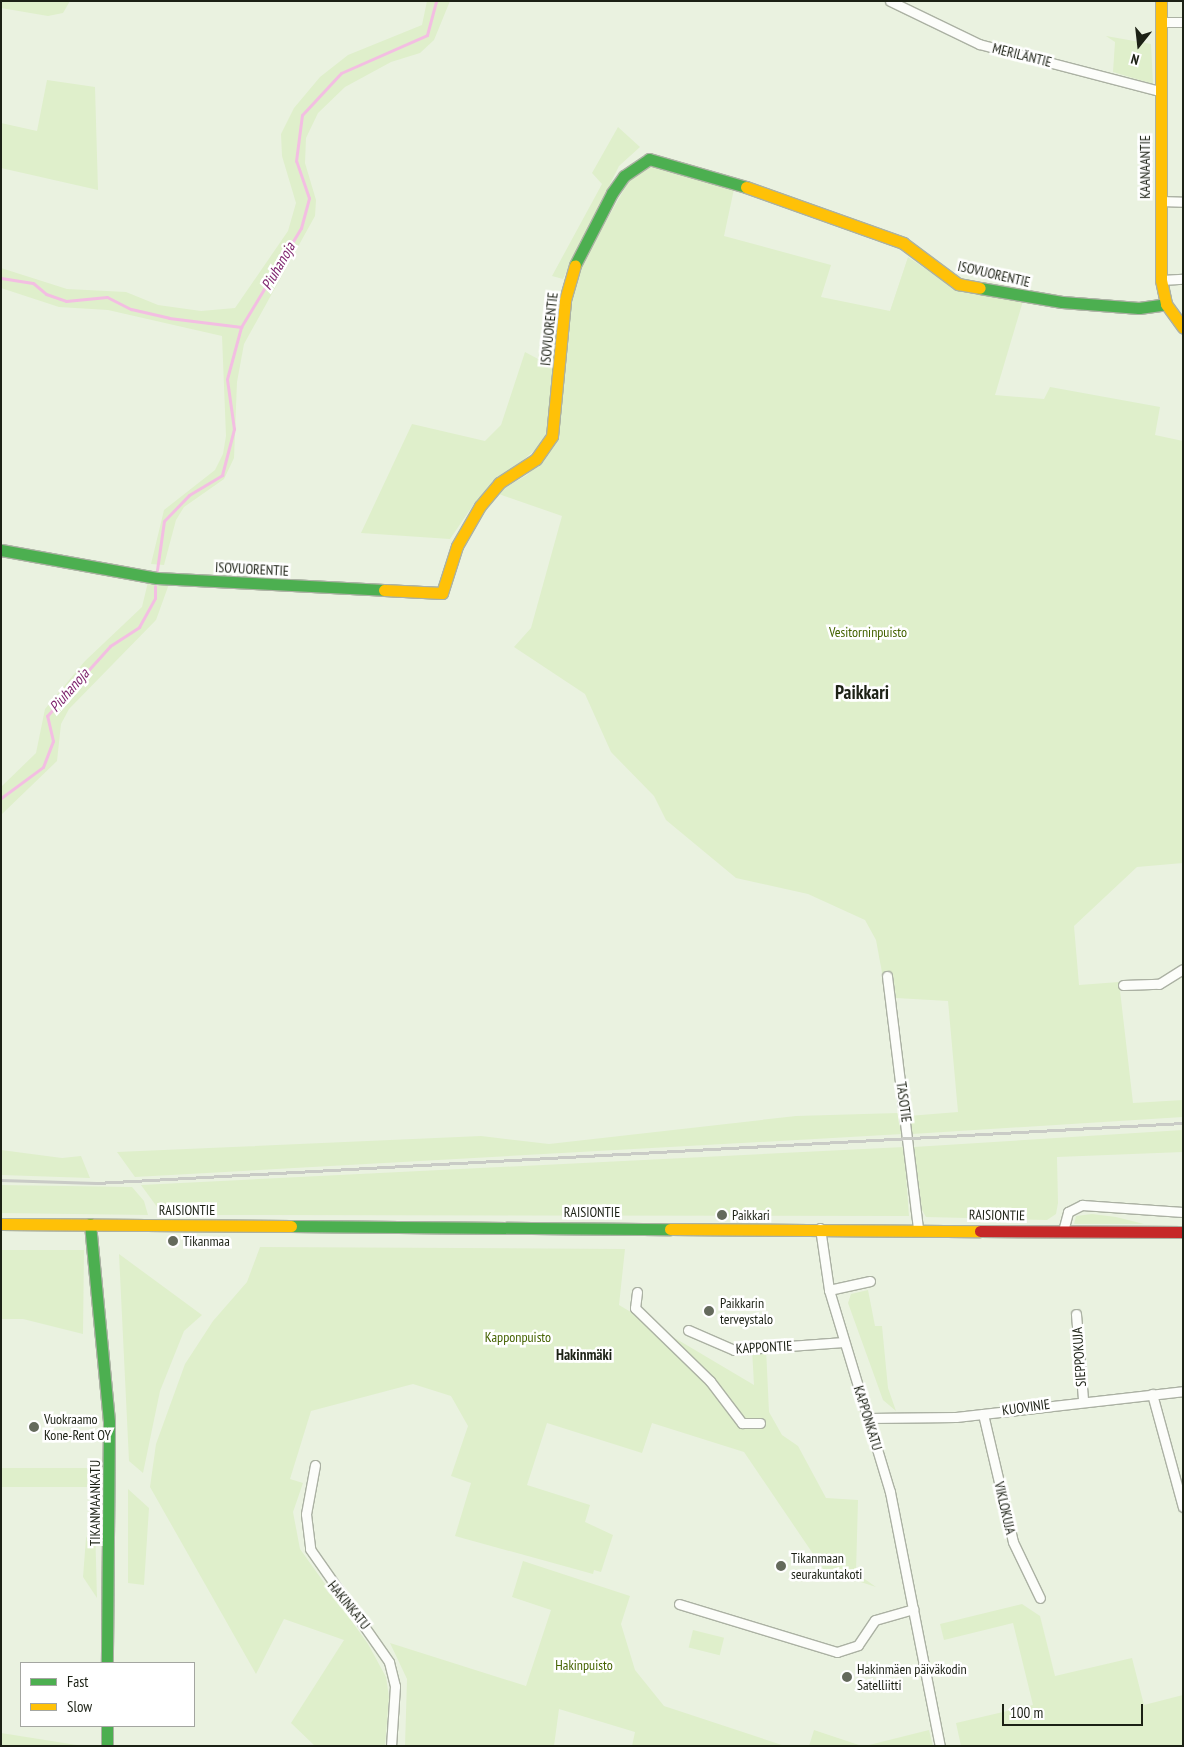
<!DOCTYPE html>
<html>
<head>
<meta charset="utf-8">
<style>
	body { margin:0 }
	#map { position:relative; width:1184px; height:1747px; overflow:hidden; background:#eaf2e0; font-family:"PT Sans Narrow",sans-serif }
	div>[style] { position:absolute }
	[style*='--x'] { left:calc(var(--x)*1px); top:calc(var(--y)*1px); width:calc(var(--w)*1px); rotate:calc(var(--a)*1deg) }
	.green>* { inset:0; background:#dfefcb; transform-origin:0 0 }
	.stream>* { height:3px; margin:-1.5px; padding:0 1.5px; transform-origin:1.5px; border-radius:1.5px; background:#f3bee2 }
	.roads { filter:drop-shadow(1px 0 #abb1a3) drop-shadow(-1px 0 #abb1a3) drop-shadow(0 1px #abb1a3) drop-shadow(0 -1px #abb1a3) }
	.street>* { height:9px; margin:-4.5px; padding:0 4.5px; transform-origin:4.5px; border-radius:4.5px; background:#fcfdfa }
	.fast>* { height:11px; margin:-5.5px; padding:0 5.5px; transform-origin:5.5px; border-radius:5.5px; background:#4caf50 }
	.slow>* { height:11px; margin:-5.5px; padding:0 5.5px; transform-origin:5.5px; border-radius:5.5px; background:#ffc107 }
	.jam>* { height:11px; margin:-5.5px; padding:0 5.5px; transform-origin:5.5px; border-radius:5.5px; background:#c62828 }
	.rail>* { height:3px; margin:-1.5px; padding:0 1.5px; transform-origin:1.5px; border-radius:1.5px; background:#c9cbc6 }
	.dots>* { width:14px; height:14px; translate:-50% -50%; box-sizing:border-box; border:2px solid #fff; border-radius:50% }
	span { translate:-50% -50%; white-space:nowrap; text-align:center; line-height:1.15; -webkit-text-stroke:5px #fff; paint-order:stroke }
	.street-label { font-size:14px; color:#1c2115 }
	.park-label { font-size:14px; color:#446200 }
	.poi-label { font-size:14px; color:#1c2115 }
	.left { translate:0 -50%; text-align:left }
	.water-label { font-size:15px; color:#7e256d; font-style:italic }
	.neighbourhood-label { font-size:15px; color:#1c2115; font-weight:700 }
	.district-label { font-size:19px; color:#1c2115; font-weight:700 }
	.frame { position:absolute; inset:0; border:2px solid #1c2115; pointer-events:none }
	.legend { position:absolute; left:20px; top:1662px; width:175px; height:65px; box-sizing:border-box; background:#fff; border:1px solid #a4a6a1; margin:0; padding:6px 9px; list-style:none; font-size:15px; color:#1c2115 }
	.legend li { display:flex; align-items:center; gap:10px; height:25px }
	.legend b { width:25px; border:1px solid #a4a6a1 }
	.north { position:absolute; left:1114px; top:20px; width:50px; height:50px; -webkit-text-stroke:4px #fff; paint-order:stroke; rotate:196deg; font-size:14px; font-weight:700; line-height:20px; text-align:center; color:#1c2115 }
	.north::after { content:''; display:block; margin:auto; width:18px; height:22px; background:#1c2115; clip-path:polygon(50% 0,100% 100%,50% 72%,0 100%) }
	.scale { position:absolute; left:1002px; top:1704px; width:141px; height:22px; box-sizing:border-box; border:2px solid #1c2115; border-top:0; padding-left:6px; font-size:15px; line-height:18px; white-space:nowrap; color:#1c2115; -webkit-text-stroke:4px #fff; paint-order:stroke }
</style>
</head>
<body>
<div id="map">
	<div class="green">
		<i style="clip-path:polygon(1px 1px,70px 1px,63px 13px,48px 16px,1px 8px)"></i>
		<i style="clip-path:polygon(427px 1px,450px 1px,434px 40px,420px 53px,391px 62px,345px 87px,318px 113px,306px 138px,305px 163px,316px 200px,315px 216px,244px 344px,237px 382px,234px 458px,224px 479px,184px 507px,176px 520px,164px 565px,151px 564px,164px 510px,215px 470px,223px 454px,226px 436px,222px 336px,108px 310px,59px 307px,1px 288px,1px 268px,67px 289px,126px 292px,158px 305px,201px 311px,235px 308px,288px 231px,296px 203px,282px 156px,281px 134px,294px 108px,320px 77px,348px 55px,422px 25px)"></i>
		<i style="clip-path:polygon(1106px 36px,1151px 44px,1153px 84px,1113px 72px,1115px 42px)"></i>
		<i style="clip-path:polygon(47px 80px,95px 87px,98px 190px,1px 168px,1px 123px,37px 131px)"></i>
		<i style="clip-path:polygon(618px 127px,640px 147px,619px 166px,563px 279px,552px 276px,602px 184px,592px 173px)"></i>
		<i style="clip-path:polygon(656px 164px,734px 189px,724px 236px,831px 265px,821px 297px,890px 311px,908px 257px,948px 284px,974px 294px,1023px 301px,995px 395px,1044px 399px,1050px 387px,1160px 407px,1155px 435px,1183px 441px,1183px 863px,1137px 867px,1074px 926px,1079px 985px,1119px 982px,1133px 1103px,1183px 1100px,1183px 1117px,912px 1134px,908px 1116px,958px 1112px,948px 1001px,896px 998px,893px 975px,883px 978px,876px 940px,865px 920px,808px 894px,736px 878px,666px 820px,654px 796px,611px 752px,585px 694px,514px 647px,531px 628px,562px 516px,496px 493px,527px 475px,548px 454px,561px 417px,569px 299px,578px 270px,630px 179px)"></i>
		<i style="clip-path:polygon(525px 352px,555px 368px,551px 429px,537px 448px,476px 501px,450px 539px,361px 533px,412px 424px,485px 441px,501px 425px)"></i>
		<i style="clip-path:polygon(148px 582px,169px 584px,156px 620px,69px 709px,61px 724px,57px 761px,1px 815px,1px 787px,36px 753px,45px 709px,85px 661px,142px 607px)"></i>
		<i style="clip-path:polygon(898px 1113px,903px 1134px,135px 1177px,117px 1152px,481px 1136px,549px 1144px,796px 1116px)"></i>
		<i style="clip-path:polygon(1183px 1130px,1183px 1152px,1057px 1157px,1058px 1203px,1056px 1214px,1047px 1220px,926px 1217px,922px 1210px,914px 1147px)"></i>
		<i style="clip-path:polygon(904px 1147px,909px 1216px,171px 1215px,160px 1211px,141px 1185px)"></i>
		<i style="clip-path:polygon(1px 1150px,62px 1158px,81px 1156px,90px 1178px,1px 1175px)"></i>
		<i style="clip-path:polygon(1px 1185px,132px 1187px,144px 1201px,148px 1215px,1px 1213px)"></i>
		<i style="clip-path:polygon(1092px 1214px,1116px 1217px,1144px 1224px,1074px 1224px,1076px 1216px)"></i>
		<i style="clip-path:polygon(260px 1247px,625px 1249px,619px 1305px,754px 1385px,752px 1349px,766px 1348px,769px 1412px,782px 1435px,798px 1446px,826px 1498px,858px 1500px,856px 1573px,876px 1587px,824px 1570px,744px 1452px,652px 1423px,642px 1453px,547px 1423px,527px 1485px,590px 1505px,585px 1522px,613px 1535px,601px 1572px,594px 1570px,593px 1574px,455px 1536px,471px 1483px,451px 1476px,468px 1426px,451px 1396px,413px 1384px,311px 1411px,290px 1479px,303px 1483px,293px 1512px,300px 1549px,368px 1644px,386px 1677px,389px 1697px,385px 1746px,315px 1746px,291px 1723px,344px 1640px,284px 1619px,256px 1674px,150px 1487px,156px 1444px,185px 1364px,213px 1321px,247px 1282px)"></i>
		<i style="clip-path:polygon(1px 1250px,84px 1250px,83px 1334px,23px 1319px,1px 1319px)"></i>
		<i style="clip-path:polygon(119px 1254px,202px 1315px,184px 1331px,160px 1391px,143px 1473px,129px 1461px)"></i>
		<i style="clip-path:polygon(868px 1290px,875px 1326px,882px 1326px,888px 1388px,896px 1411px,883px 1400px,848px 1303px,851px 1294px)"></i>
		<i style="left:1px;top:1468px;width:96px;height:19px"></i>
		<i style="clip-path:polygon(128px 1489px,149px 1508px,144px 1585px,128px 1583px)"></i>
		<i style="clip-path:polygon(95px 1523px,97px 1598px,83px 1577px,86px 1538px)"></i>
		<i style="clip-path:polygon(523px 1561px,630px 1596px,621px 1624px,635px 1670px,664px 1706px,785px 1746px,632px 1746px,635px 1732px,559px 1709px,554px 1746px,405px 1746px,407px 1679px,390px 1643px,526px 1686px,551px 1610px,512px 1597px)"></i>
		<i style="clip-path:polygon(1022px 1604px,1040px 1616px,1055px 1676px,1132px 1658px,1144px 1705px,1183px 1695px,1183px 1746px,961px 1746px,956px 1723px,1033px 1705px,1013px 1623px,944px 1640px,940px 1624px)"></i>
		<i style="left:693px;top:1630px;width:32px;height:18px;rotate:14deg"></i>
		<i style="clip-path:polygon(814px 1730px,862px 1746px,809px 1746px)"></i>
		<i style="clip-path:polygon(929px 1730px,933px 1746px,865px 1746px)"></i>
		<i style="clip-path:polygon(1px 1733px,83px 1746px,1px 1746px)"></i>
	</div>
	<div class="stream">
		<i style="--x:1;--y:278;--w:32;--a:9"></i>
		<i style="--x:33;--y:283;--w:17;--a:40"></i>
		<i style="--x:46;--y:294;--w:21;--a:19"></i>
		<i style="--x:66;--y:301;--w:41;--a:-5.6"></i>
		<i style="--x:107;--y:297;--w:27;--a:27"></i>
		<i style="--x:131;--y:309;--w:39;--a:13"></i>
		<i style="--x:169;--y:318;--w:73;--a:7.1"></i>
		<i style="--x:157;--y:570;--w:49;--a:-81.9"></i>
		<i style="--x:164;--y:521;--w:36;--a:-46"></i>
		<i style="--x:189;--y:495;--w:39;--a:-31"></i>
		<i style="--x:222;--y:475;--w:48;--a:-75.4"></i>
		<i style="--x:234;--y:429;--w:50;--a:-98"></i>
		<i style="--x:227;--y:379;--w:54;--a:-74.9"></i>
		<i style="--x:241;--y:327;--w:116;--a:-58.8"></i>
		<i style="--x:301;--y:228;--w:31;--a:-75"></i>
		<i style="--x:309;--y:198;--w:39;--a:-109"></i>
		<i style="--x:296;--y:161;--w:46;--a:-82.6"></i>
		<i style="--x:302;--y:115;--w:57;--a:-47.1"></i>
		<i style="--x:341;--y:73;--w:94;--a:-23.8"></i>
		<i style="--x:427;--y:35;--w:35;--a:-75"></i>
		<i style="--x:1;--y:798;--w:52;--a:-36.4"></i>
		<i style="--x:43;--y:767;--w:28;--a:-69"></i>
		<i style="--x:53;--y:741;--w:26;--a:-103"></i>
		<i style="--x:47;--y:716;--w:94;--a:-48"></i>
		<i style="--x:110;--y:646;--w:35;--a:-33"></i>
		<i style="--x:139;--y:627;--w:33;--a:-61"></i>
		<i style="--x:155;--y:598;--w:12;--a:-90"></i>
	</div>
	<div class="roads">
		<div class="street">
			<i style="--x:890;--y:1;--w:99;--a:25.8"></i>
			<i style="--x:979;--y:44;--w:187;--a:14.6"></i>
			<i style="--x:1161;--y:22;--w:22;--a:0"></i>
			<i style="--x:1160;--y:201;--w:23;--a:2"></i>
			<i style="--x:1161;--y:280;--w:22;--a:-3"></i>
			<i style="--x:887;--y:976;--w:255;--a:83"></i>
			<i style="--x:1123;--y:985;--w:36;--a:-2"></i>
			<i style="--x:1159;--y:984;--w:28;--a:-32"></i>
			<i style="--x:820;--y:1228;--w:63;--a:81.7"></i>
			<i style="--x:829;--y:1290;--w:211;--a:73.2"></i>
			<i style="--x:890;--y:1492;--w:259;--a:78.9"></i>
			<i style="--x:1063;--y:1231;--w:20;--a:-75"></i>
			<i style="--x:1068;--y:1212;--w:16;--a:-27"></i>
			<i style="--x:1082;--y:1205;--w:101;--a:4"></i>
			<i style="--x:829;--y:1290;--w:42;--a:-12.4"></i>
			<i style="--x:637;--y:1292;--w:16;--a:97"></i>
			<i style="--x:635;--y:1308;--w:105;--a:44.2"></i>
			<i style="--x:710;--y:1381;--w:53;--a:52.7"></i>
			<i style="--x:742;--y:1423;--w:18;--a:0"></i>
			<i style="--x:1076;--y:1314;--w:85;--a:85.3"></i>
			<i style="--x:688;--y:1330;--w:50;--a:23.5"></i>
			<i style="--x:734;--y:1350;--w:110;--a:-4.2"></i>
			<i style="--x:1152;--y:1394;--w:117;--a:74.7"></i>
			<i style="--x:983;--y:1414;--w:131;--a:76.8"></i>
			<i style="--x:1013;--y:1542;--w:62;--a:64.3"></i>
			<i style="--x:869;--y:1418;--w:87;--a:-0.7"></i>
			<i style="--x:956;--y:1417;--w:228;--a:-6.5"></i>
			<i style="--x:315;--y:1465;--w:50;--a:100.4"></i>
			<i style="--x:306;--y:1514;--w:35;--a:83"></i>
			<i style="--x:310;--y:1549;--w:138;--a:55"></i>
			<i style="--x:389;--y:1662;--w:25;--a:76"></i>
			<i style="--x:395;--y:1686;--w:60;--a:93.8"></i>
			<i style="--x:679;--y:1604;--w:165;--a:16.9"></i>
			<i style="--x:837;--y:1652;--w:22;--a:-18"></i>
			<i style="--x:858;--y:1645;--w:30;--a:-56"></i>
			<i style="--x:875;--y:1620;--w:40;--a:-16"></i>
		</div>
		<div class="fast">
			<i style="--x:575;--y:265;--w:81;--a:-62.8"></i>
			<i style="--x:612;--y:193;--w:21;--a:-55"></i>
			<i style="--x:624;--y:176;--w:30;--a:-34"></i>
			<i style="--x:649;--y:159;--w:101;--a:16.1"></i>
			<i style="--x:980;--y:288;--w:83;--a:9.7"></i>
			<i style="--x:1062;--y:302;--w:77;--a:4.5"></i>
			<i style="--x:1139;--y:308;--w:27;--a:-8"></i>
			<i style="--x:1;--y:550;--w:158;--a:10.2"></i>
			<i style="--x:157;--y:578;--w:227;--a:3"></i>
			<i style="--x:90;--y:1224;--w:199;--a:84.5"></i>
			<i style="--x:109;--y:1422;--w:241;--a:90.5"></i>
			<i style="--x:291;--y:1226;--w:379;--a:0.5"></i>
			<i style="--x:107;--y:1726;--w:20;--a:90"></i>
		</div>
		<div class="slow">
			<i style="--x:1161;--y:1;--w:279;--a:90"></i>
			<i style="--x:1161;--y:280;--w:25;--a:78"></i>
			<i style="--x:1166;--y:304;--w:29;--a:54"></i>
			<i style="--x:746;--y:187;--w:167;--a:19.6"></i>
			<i style="--x:903;--y:243;--w:69;--a:36.7"></i>
			<i style="--x:958;--y:284;--w:22;--a:10"></i>
			<i style="--x:384;--y:590;--w:58;--a:3"></i>
			<i style="--x:442;--y:593;--w:49;--a:-72.3"></i>
			<i style="--x:457;--y:546;--w:46;--a:-60.1"></i>
			<i style="--x:480;--y:506;--w:30;--a:-50"></i>
			<i style="--x:499;--y:483;--w:44;--a:-33"></i>
			<i style="--x:536;--y:459;--w:28;--a:-55"></i>
			<i style="--x:552;--y:436;--w:137;--a:-84.5"></i>
			<i style="--x:565;--y:300;--w:36;--a:-74"></i>
			<i style="--x:1;--y:1224;--w:290;--a:0.4"></i>
			<i style="--x:670;--y:1229;--w:310;--a:0.4"></i>
		</div>
		<div class="jam">
			<i style="--x:980;--y:1231;--w:203;--a:0.3"></i>
		</div>
	</div>
	<div class="rail">
		<i style="--x:1;--y:1180;--w:95;--a:1.8"></i>
		<i style="--x:96;--y:1183;--w:1089;--a:-3.16"></i>
	</div>
	<div class="dots">
		<i style="left:722px;top:1215px;background:#646a5c"></i>
		<i style="left:173px;top:1241px;background:#646a5c"></i>
		<i style="left:709px;top:1311px;background:#646a5c"></i>
		<i style="left:34px;top:1427px;background:#646a5c"></i>
		<i style="left:781px;top:1566px;background:#646a5c"></i>
		<i style="left:847px;top:1677px;background:#646a5c"></i>
	</div>
	<div class="street-label">
		<span style="left:1022px;top:55px;rotate:14deg">MERILÄNTIE</span>
		<span style="left:1145px;top:167px;rotate:-90deg">KAANAANTIE</span>
		<span style="left:994px;top:274px;rotate:13deg">ISOVUORENTIE</span>
		<span style="left:549px;top:329px;rotate:-84deg">ISOVUORENTIE</span>
		<span style="left:252px;top:569px;rotate:3deg">ISOVUORENTIE</span>
		<span style="left:904px;top:1102px;rotate:82deg">TASOTIE</span>
		<span style="left:187px;top:1210px">RAISIONTIE</span>
		<span style="left:592px;top:1212px">RAISIONTIE</span>
		<span style="left:997px;top:1215px;rotate:1deg">RAISIONTIE</span>
		<span style="left:764px;top:1347px;rotate:-3deg">KAPPONTIE</span>
		<span style="left:1079px;top:1357px;rotate:-94deg">SIEPPOKUJA</span>
		<span style="left:1026px;top:1407px;rotate:-8deg">KUOVINIE</span>
		<span style="left:868px;top:1418px;rotate:73deg">KAPPONKATU</span>
		<span style="left:95px;top:1503px;rotate:-90deg">TIKANMAANKATU</span>
		<span style="left:1005px;top:1508px;rotate:77deg">VIKLOKUJA</span>
		<span style="left:349px;top:1605px;rotate:51deg">HAKINKATU</span>
	</div>
	<div class="park-label">
		<span style="left:868px;top:632px">Vesitorninpuisto</span>
		<span style="left:518px;top:1337px">Kapponpuisto</span>
		<span style="left:584px;top:1665px">Hakinpuisto</span>
	</div>
	<div class="poi-label">
		<span class="left" style="left:732px;top:1215px">Paikkari</span>
		<span class="left" style="left:183px;top:1241px">Tikanmaa</span>
		<span class="left" style="left:720px;top:1311px">Paikkarin<br>terveystalo</span>
		<span class="left" style="left:44px;top:1427px">Vuokraamo<br>Kone-Rent OY</span>
		<span class="left" style="left:791px;top:1566px">Tikanmaan<br>seurakuntakoti</span>
		<span class="left" style="left:857px;top:1677px">Hakinmäen päiväkodin<br>Satelliitti</span>
	</div>
	<div class="water-label">
		<span style="left:278px;top:266px;rotate:-60deg">Piuhanoja</span>
		<span style="left:69px;top:690px;rotate:-49deg">Piuhanoja</span>
	</div>
	<div class="neighbourhood-label">
		<span style="left:584px;top:1355px">Hakinmäki</span>
	</div>
	<div class="district-label">
		<span style="left:862px;top:693px">Paikkari</span>
	</div>
	<div class="frame"></div>
	<ul class="legend">
	<li><b style="height:6px;background:#4caf50"></b>Fast</li>
	<li><b style="height:6px;background:#ffc107"></b>Slow</li>
	</ul>
	<div class="north">N</div>
	<div class="scale">100 m</div>
</div>
</body>
</html>
